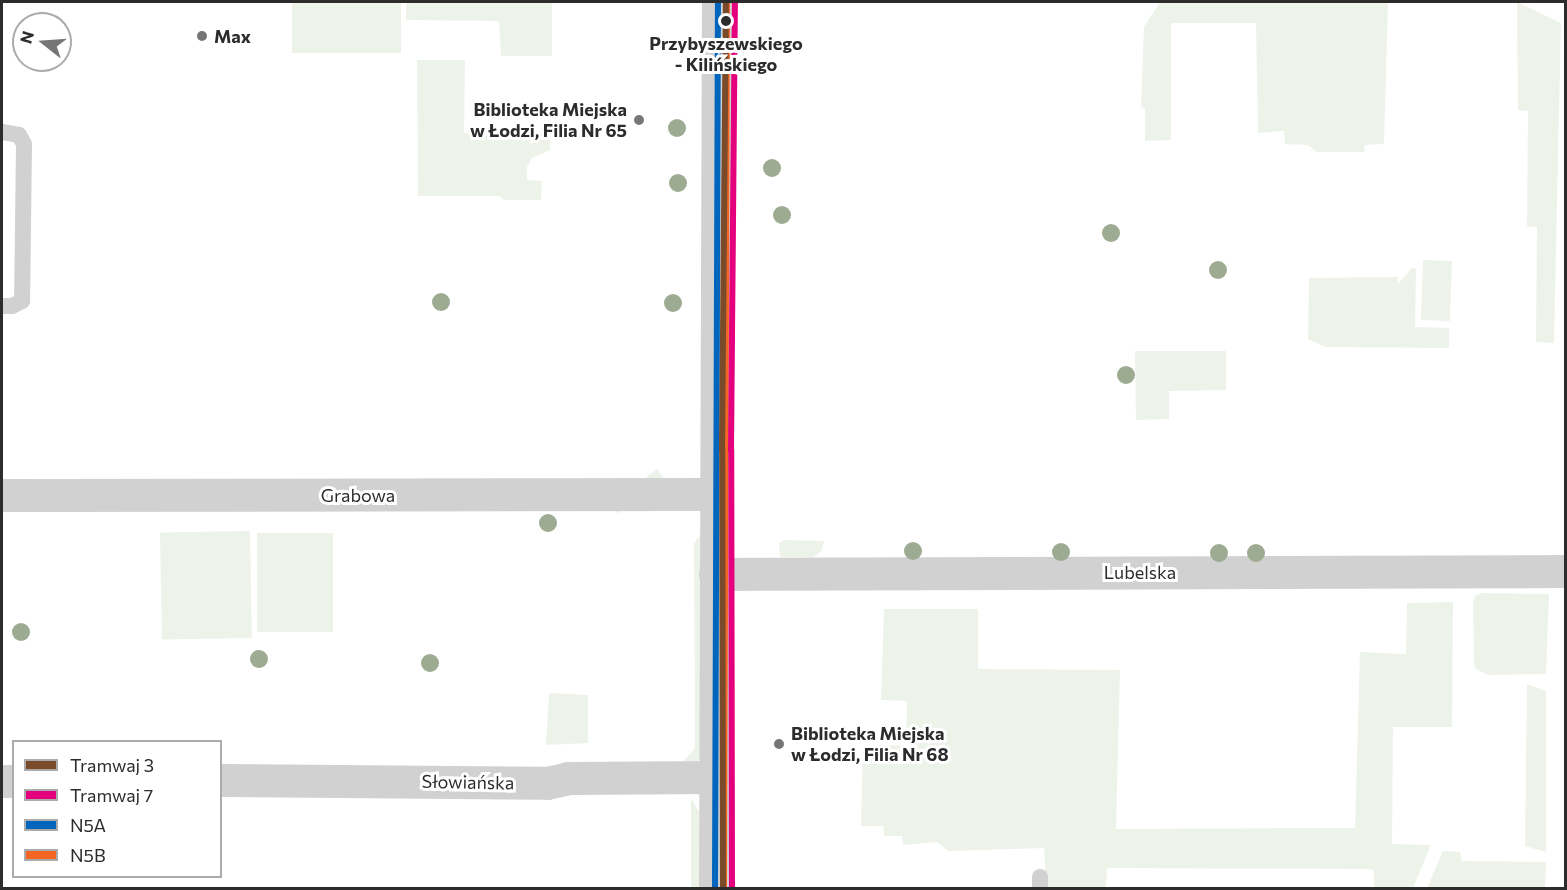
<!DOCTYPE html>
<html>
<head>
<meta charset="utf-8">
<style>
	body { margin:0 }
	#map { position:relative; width:1567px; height:890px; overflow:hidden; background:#fff; font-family:Commissioner,sans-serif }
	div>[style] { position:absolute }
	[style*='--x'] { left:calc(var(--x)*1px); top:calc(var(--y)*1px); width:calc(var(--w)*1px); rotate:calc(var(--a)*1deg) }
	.green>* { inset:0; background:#eef3ea; transform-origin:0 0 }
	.service>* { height:16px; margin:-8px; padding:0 8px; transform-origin:8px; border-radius:8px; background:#d1d1d1 }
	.minor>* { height:33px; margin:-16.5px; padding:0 16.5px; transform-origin:16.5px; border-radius:16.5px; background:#d1d1d1 }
	.tertiary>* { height:33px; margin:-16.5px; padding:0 16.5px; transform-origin:16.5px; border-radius:16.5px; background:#d1d1d1 }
	.bus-1>* { height:6px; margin:-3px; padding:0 3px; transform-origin:3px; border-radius:3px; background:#0065bd }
	.bus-2>* { height:6px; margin:-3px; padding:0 3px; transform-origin:3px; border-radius:3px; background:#f26522 }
	.tram-1>* { height:6px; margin:-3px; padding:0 3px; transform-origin:3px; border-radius:3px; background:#7a4b2a }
	.tram-2>* { height:6px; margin:-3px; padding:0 3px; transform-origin:3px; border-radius:3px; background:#e5007d }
	.trees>* { width:18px; height:18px; margin:-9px; border-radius:50%; background:#9dab93 }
	.dots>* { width:16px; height:16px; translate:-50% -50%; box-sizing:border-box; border:3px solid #fff; border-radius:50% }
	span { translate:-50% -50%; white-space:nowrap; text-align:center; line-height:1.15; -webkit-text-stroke:6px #fff; paint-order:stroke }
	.poi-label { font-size:18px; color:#2c2c2c; font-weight:700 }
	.left { translate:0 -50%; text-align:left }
	.right { translate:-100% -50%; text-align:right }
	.stop-label { font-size:18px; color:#2c2c2c; font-weight:700 }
	.street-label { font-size:18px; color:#2c2c2c }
	.frame { position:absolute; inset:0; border:3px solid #2c2c2c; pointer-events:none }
	.legend { position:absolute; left:12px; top:740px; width:210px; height:138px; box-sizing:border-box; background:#fff; border:2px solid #ababab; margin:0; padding:8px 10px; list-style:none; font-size:18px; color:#2c2c2c }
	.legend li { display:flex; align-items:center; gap:12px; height:30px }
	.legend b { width:30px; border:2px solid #ababab }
	.north { position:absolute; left:12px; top:12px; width:60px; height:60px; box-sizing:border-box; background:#fff; border:2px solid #ababab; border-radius:50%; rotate:287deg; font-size:16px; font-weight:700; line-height:24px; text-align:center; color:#2c2c2c }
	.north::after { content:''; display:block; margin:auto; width:21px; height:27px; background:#767676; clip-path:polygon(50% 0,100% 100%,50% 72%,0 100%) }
</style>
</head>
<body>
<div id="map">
	<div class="green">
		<i style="left:292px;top:2px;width:109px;height:51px"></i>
		<i style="clip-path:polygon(406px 2px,552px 2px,552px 56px,501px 56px,499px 21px,406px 20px)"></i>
		<i style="clip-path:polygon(1160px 2px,1388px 2px,1384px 144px,1365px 145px,1364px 152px,1317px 152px,1308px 145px,1285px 144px,1284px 131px,1258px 133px,1256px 23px,1171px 23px,1171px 140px,1145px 141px,1145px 108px,1141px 107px,1144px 27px)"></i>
		<i style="clip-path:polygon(1517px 2px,1561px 23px,1554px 343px,1536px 342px,1537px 227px,1527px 226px,1528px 111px,1518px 110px)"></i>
		<i style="clip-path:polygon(417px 60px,465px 60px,464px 133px,550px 133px,550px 150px,532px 158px,527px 167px,527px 180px,542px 181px,541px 200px,504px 200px,499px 196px,418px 196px)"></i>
		<i style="left:1423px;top:260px;width:29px;height:60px;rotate:2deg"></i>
		<i style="clip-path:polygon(1412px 268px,1416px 269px,1415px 327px,1449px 328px,1449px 348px,1325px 347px,1308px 339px,1309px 278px,1398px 277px,1398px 284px)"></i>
		<i style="clip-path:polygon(1135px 351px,1226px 351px,1226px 390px,1169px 391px,1169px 419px,1136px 420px)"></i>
		<i style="left:657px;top:469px;width:11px;height:58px;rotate:52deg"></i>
		<i style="left:250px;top:531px;width:107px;height:90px;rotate:89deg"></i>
		<i style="left:257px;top:533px;width:76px;height:99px"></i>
		<i style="clip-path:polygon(700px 535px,700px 756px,698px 761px,683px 762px,695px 748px,694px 543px)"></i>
		<i style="clip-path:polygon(784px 540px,824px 541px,822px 550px,814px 557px,780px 557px,779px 543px)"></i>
		<i style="clip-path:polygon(1482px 593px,1549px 594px,1546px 674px,1488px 675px,1476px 669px,1474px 664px,1473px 602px,1475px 596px)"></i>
		<i style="clip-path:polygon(1453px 602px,1452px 727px,1393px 727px,1392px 844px,1431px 845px,1413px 888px,1374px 888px,1374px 871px,1370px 869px,1107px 868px,1106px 888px,1046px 888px,1044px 848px,948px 851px,937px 842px,903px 845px,902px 836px,884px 836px,883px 826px,861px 826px,863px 746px,906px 745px,907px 701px,881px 700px,884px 609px,978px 609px,978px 669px,1120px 670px,1116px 829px,1355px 828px,1360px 652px,1406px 654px,1407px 603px)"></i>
		<i style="clip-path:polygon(1527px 684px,1546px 691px,1546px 852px,1525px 846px)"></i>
		<i style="clip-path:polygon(549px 693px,588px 695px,588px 743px,546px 745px)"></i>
		<i style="clip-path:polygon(691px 798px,699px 812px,701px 888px,691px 888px)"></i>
		<i style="clip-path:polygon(1443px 851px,1460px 852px,1462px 861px,1546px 862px,1545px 888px,1427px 888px)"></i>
	</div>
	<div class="service">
		<i style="--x:2;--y:132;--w:17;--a:10"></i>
		<i style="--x:19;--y:135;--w:10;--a:61"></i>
		<i style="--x:24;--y:144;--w:157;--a:90.7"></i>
		<i style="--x:22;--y:301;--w:11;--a:153"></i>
		<i style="--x:12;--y:306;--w:10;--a:180"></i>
		<i style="--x:1040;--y:877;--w:11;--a:90"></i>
	</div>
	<div class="minor">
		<i style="--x:2;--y:495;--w:713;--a:-0.08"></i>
		<i style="--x:715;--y:574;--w:851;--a:-0.2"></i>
		<i style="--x:220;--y:780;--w:327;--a:0.5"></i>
		<i style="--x:547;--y:783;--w:22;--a:-13"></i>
		<i style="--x:568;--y:778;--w:147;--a:-0.4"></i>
		<i style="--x:2;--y:781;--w:12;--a:0"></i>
	</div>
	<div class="tertiary">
		<i style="--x:715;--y:888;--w:886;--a:-89.81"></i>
	</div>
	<div class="bus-1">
		<i style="--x:715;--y:888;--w:886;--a:-89.81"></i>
	</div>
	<div class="bus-2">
		<i style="--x:724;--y:888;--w:886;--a:-89.81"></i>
	</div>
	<div class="tram-1">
		<i style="--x:723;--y:888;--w:438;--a:-90.1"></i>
		<i style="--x:722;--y:450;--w:448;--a:-89.5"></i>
	</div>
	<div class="tram-2">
		<i style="--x:732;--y:888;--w:438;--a:-90.1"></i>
		<i style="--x:731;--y:450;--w:448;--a:-89.5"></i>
	</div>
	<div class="trees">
		<i style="left:677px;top:128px"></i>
		<i style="left:772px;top:168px"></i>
		<i style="left:678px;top:183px"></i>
		<i style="left:782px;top:215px"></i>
		<i style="left:1111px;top:233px"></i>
		<i style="left:1218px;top:270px"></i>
		<i style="left:441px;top:302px"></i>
		<i style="left:673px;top:303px"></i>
		<i style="left:1126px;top:375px"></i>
		<i style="left:548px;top:523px"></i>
		<i style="left:913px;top:551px"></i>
		<i style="left:1061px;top:552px"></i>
		<i style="left:1219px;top:553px"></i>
		<i style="left:1256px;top:553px"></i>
		<i style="left:21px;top:632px"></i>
		<i style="left:259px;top:659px"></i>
		<i style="left:430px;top:663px"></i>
	</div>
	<div class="dots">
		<i style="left:726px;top:21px;background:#2c2c2c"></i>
		<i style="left:202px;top:36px;background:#767676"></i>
		<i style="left:639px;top:120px;background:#767676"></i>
		<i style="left:779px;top:744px;background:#767676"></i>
	</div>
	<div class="poi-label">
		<span class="left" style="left:214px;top:36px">Max</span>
		<span class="right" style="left:627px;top:120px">Biblioteka Miejska<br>w Łodzi, Filia Nr 65</span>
		<span class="left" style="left:791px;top:744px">Biblioteka Miejska<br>w Łodzi, Filia Nr 68</span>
	</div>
	<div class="stop-label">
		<span style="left:726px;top:54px">Przybyszewskiego<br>- Kilińskiego</span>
	</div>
	<div class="street-label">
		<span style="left:358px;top:495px">Grabowa</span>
		<span style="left:1140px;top:572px">Lubelska</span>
		<span style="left:468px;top:782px;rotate:1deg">Słowiańska</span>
	</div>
	<div class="frame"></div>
	<ul class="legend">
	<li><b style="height:8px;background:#7a4b2a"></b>Tramwaj 3</li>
	<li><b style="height:8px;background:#e5007d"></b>Tramwaj 7</li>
	<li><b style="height:8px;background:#0065bd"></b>N5A</li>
	<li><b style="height:8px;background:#f26522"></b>N5B</li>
	</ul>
	<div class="north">N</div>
</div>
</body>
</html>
